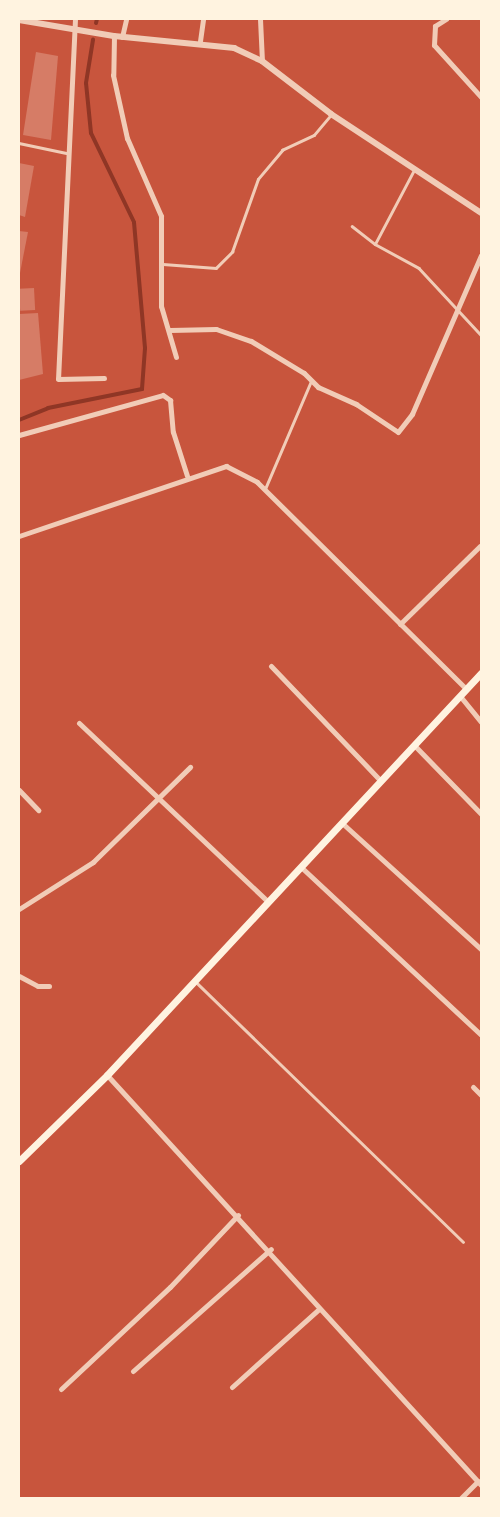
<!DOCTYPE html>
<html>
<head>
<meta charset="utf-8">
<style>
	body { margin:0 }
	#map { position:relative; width:500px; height:1517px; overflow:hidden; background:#c8553d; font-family:Overpass,sans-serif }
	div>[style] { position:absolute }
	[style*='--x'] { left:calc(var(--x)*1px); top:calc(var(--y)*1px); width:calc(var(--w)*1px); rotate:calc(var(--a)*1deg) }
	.stream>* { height:4px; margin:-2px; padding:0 2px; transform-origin:2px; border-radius:2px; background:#8f3625 }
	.building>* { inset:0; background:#d67c66; transform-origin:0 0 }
	.service>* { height:2.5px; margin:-1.25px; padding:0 1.25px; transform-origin:1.25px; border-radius:1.25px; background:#f1ccb7 }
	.minor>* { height:5px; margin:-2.5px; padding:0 2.5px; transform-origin:2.5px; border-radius:2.5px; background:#f1ccb7 }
	.tertiary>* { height:6px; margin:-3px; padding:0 3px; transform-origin:3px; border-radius:3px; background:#f1ccb7 }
	.secondary>* { height:7px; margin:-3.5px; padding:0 3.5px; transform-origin:3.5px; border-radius:3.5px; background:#fff3e0 }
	span { translate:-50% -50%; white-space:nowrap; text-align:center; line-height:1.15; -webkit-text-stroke:4px #fff3e0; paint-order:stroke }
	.frame { position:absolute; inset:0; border:20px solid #fff3e0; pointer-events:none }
</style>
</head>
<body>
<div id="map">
	<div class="stream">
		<i style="--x:96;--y:23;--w:4;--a:-76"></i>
		<i style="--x:19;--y:420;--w:31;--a:-22"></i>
		<i style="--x:48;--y:408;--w:96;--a:-11.4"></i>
		<i style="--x:142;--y:389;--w:41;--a:-85.8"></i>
		<i style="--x:145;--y:348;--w:126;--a:-95"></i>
		<i style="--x:134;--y:222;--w:99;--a:-115.8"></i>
		<i style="--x:91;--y:133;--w:50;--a:-95.7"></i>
		<i style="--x:86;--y:83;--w:44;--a:-80.8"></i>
	</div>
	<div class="building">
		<i style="clip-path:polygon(36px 52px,58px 56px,51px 140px,23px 135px)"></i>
		<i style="clip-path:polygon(19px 163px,34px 166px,25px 217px,19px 215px)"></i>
		<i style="clip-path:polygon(19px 231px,28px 232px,20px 273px,19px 273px)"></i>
		<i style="left:34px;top:288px;width:22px;height:15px;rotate:87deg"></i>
		<i style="clip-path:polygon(38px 313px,43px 374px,19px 380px,19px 314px)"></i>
	</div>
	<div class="service">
		<i style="--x:19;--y:143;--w:48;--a:12"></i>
		<i style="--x:352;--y:226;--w:29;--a:38"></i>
		<i style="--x:375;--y:244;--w:50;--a:28.6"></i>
		<i style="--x:419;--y:268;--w:91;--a:47.2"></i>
		<i style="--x:375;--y:244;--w:84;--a:-62.2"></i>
		<i style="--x:163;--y:264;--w:53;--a:4.3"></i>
		<i style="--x:216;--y:268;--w:23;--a:-45"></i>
		<i style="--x:232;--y:252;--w:77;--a:-70.4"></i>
		<i style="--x:258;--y:179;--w:38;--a:-50"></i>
		<i style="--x:282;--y:150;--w:35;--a:-25"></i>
		<i style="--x:314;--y:135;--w:26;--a:-50"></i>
		<i style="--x:265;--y:489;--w:117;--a:-66.9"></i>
		<i style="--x:195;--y:981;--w:374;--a:44.2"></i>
	</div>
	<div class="minor">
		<i style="--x:75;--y:19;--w:360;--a:92.7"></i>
		<i style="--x:58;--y:379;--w:46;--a:-1.2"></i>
		<i style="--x:260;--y:19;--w:42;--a:87.3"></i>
		<i style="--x:446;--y:19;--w:13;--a:148"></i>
		<i style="--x:435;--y:26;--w:19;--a:93"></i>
		<i style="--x:434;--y:45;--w:70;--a:47.9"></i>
		<i style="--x:114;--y:36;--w:39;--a:91"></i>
		<i style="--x:113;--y:75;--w:65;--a:77.5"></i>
		<i style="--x:127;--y:138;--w:85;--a:66.4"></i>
		<i style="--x:161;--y:216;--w:90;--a:90"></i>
		<i style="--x:161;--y:306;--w:53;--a:73.6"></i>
		<i style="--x:122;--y:37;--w:18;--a:-77"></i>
		<i style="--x:200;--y:41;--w:22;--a:-82"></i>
		<i style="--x:170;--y:330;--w:46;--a:-1.2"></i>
		<i style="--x:216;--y:329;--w:37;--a:19"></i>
		<i style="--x:251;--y:341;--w:62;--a:31.1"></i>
		<i style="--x:304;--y:373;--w:20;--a:45"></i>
		<i style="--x:318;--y:387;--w:42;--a:24.1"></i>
		<i style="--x:356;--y:404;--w:50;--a:33.7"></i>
		<i style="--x:398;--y:432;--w:23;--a:-52"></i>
		<i style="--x:412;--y:414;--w:173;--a:-66.5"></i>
		<i style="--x:19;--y:435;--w:149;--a:-15.5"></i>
		<i style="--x:163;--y:395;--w:9;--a:36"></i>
		<i style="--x:170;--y:400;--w:32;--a:85"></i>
		<i style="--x:173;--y:432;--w:46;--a:72.3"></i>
		<i style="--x:19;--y:536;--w:219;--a:-18.7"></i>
		<i style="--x:226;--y:466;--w:35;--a:27"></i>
		<i style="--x:257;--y:482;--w:294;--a:44.7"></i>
		<i style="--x:400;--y:624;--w:112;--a:-44.3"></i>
		<i style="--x:271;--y:666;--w:159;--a:46.3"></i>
		<i style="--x:460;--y:696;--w:33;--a:51"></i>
		<i style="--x:79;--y:723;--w:260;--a:43.4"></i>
		<i style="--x:414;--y:745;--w:96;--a:45.8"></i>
		<i style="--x:19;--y:790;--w:28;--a:46"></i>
		<i style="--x:342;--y:823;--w:188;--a:42.2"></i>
		<i style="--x:301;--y:867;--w:246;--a:43"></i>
		<i style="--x:19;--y:909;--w:88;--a:-32.4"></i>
		<i style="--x:93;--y:862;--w:136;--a:-44.4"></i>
		<i style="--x:19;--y:976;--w:21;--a:28"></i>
		<i style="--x:38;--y:986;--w:11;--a:0"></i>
		<i style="--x:107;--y:1075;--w:555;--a:47.63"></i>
		<i style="--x:473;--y:1087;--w:11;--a:45"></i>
		<i style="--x:133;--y:1371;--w:184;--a:-41.5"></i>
		<i style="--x:232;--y:1387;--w:117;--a:-41.9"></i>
		<i style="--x:61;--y:1389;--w:149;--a:-43.1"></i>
		<i style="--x:170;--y:1287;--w:99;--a:-46.6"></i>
		<i style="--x:461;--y:1498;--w:24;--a:-45"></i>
	</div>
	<div class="tertiary">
		<i style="--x:19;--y:20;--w:96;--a:9.6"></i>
		<i style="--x:114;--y:36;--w:121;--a:5.7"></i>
		<i style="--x:234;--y:48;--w:31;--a:25"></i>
		<i style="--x:262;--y:61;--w:87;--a:37.5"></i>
		<i style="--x:331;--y:114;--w:180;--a:33.4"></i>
	</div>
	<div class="secondary">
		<i style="--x:19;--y:1161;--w:123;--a:-44.3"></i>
		<i style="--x:107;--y:1075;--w:549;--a:-47.07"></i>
	</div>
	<div class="frame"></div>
</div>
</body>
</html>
